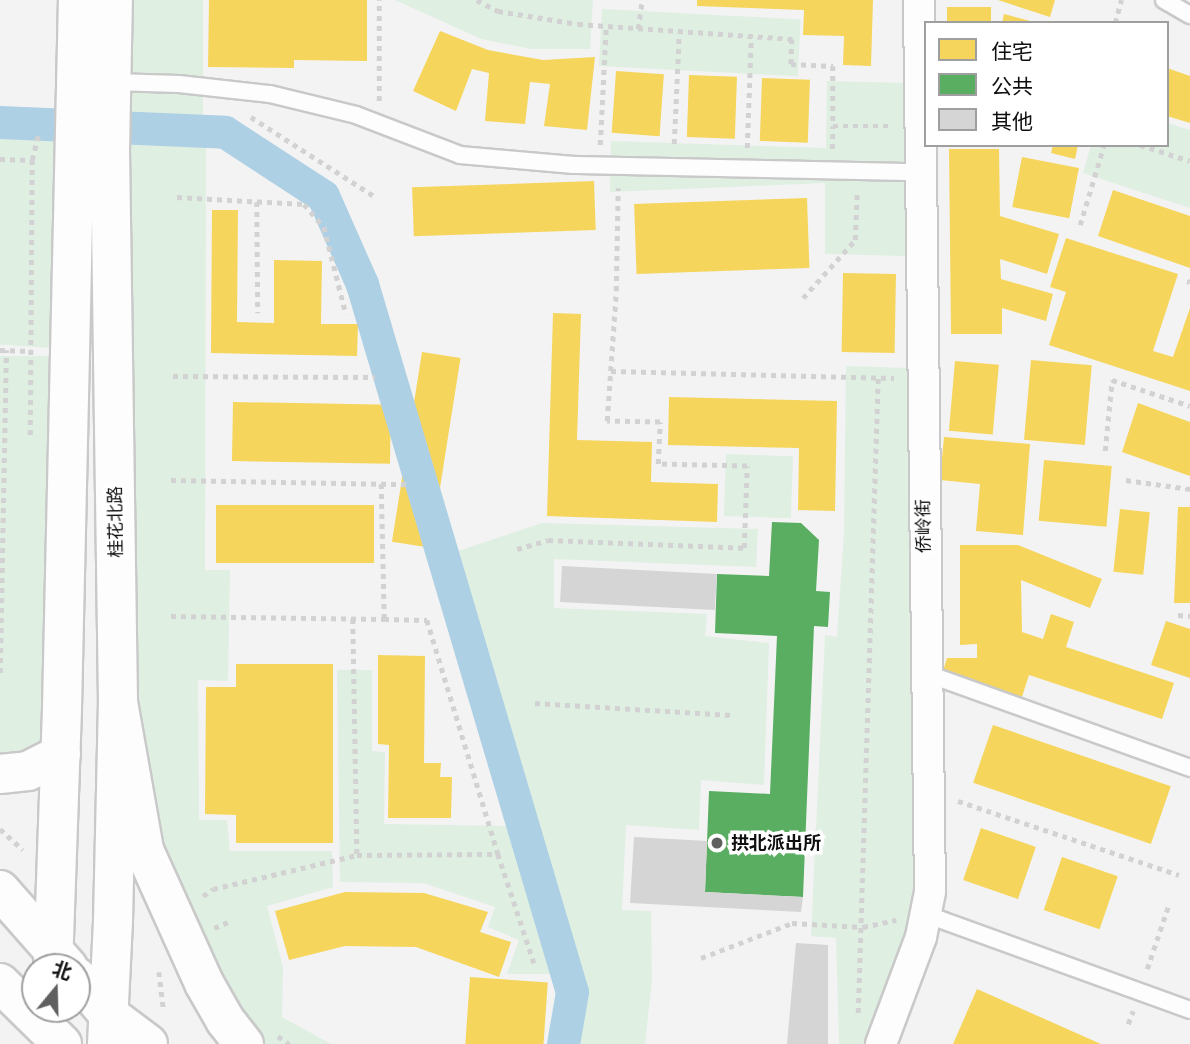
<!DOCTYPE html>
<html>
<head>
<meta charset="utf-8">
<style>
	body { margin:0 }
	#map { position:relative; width:1190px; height:1044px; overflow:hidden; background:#f3f3f3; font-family:"PT Sans","Noto Sans SC",sans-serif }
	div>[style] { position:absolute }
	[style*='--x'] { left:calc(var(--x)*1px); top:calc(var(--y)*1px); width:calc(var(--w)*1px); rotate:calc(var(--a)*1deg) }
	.green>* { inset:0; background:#dfefe2; transform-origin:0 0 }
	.homes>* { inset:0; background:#f6d55c; transform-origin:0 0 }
	.public>* { inset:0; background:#5aae61 }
	.canal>* { height:33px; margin:-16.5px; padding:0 16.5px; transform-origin:16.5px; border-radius:16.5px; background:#aed0e4 }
	.building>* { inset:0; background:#d5d5d5; transform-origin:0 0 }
	.path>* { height:4.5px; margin-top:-2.25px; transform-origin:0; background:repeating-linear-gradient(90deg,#d2d2d3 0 5px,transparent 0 10px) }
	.roads { filter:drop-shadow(2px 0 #c9c9c9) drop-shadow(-2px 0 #c9c9c9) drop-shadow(0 2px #c9c9c9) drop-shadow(0 -2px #c9c9c9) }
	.service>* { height:16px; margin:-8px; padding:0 8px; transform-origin:8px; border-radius:8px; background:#fdfdfd }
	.minor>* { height:30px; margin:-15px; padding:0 15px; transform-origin:15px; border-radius:15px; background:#fdfdfd }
	.secondary>* { height:38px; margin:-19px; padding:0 19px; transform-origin:19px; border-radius:19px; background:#fdfdfd }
	.trunk>* { height:38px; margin:-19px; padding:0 19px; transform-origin:19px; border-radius:19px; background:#fdfdfd }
	.dots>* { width:19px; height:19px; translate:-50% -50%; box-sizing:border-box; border:4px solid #fff; border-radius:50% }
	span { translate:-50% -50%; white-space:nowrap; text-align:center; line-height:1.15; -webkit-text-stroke:7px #fff; paint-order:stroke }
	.street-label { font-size:18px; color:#0f0f10 }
	.poi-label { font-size:18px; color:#0f0f10; font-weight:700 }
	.left { translate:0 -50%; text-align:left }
	.legend { position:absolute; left:924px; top:21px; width:245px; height:126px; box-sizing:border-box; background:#fff; border:2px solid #9f9f9f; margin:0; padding:9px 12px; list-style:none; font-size:21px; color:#0f0f10 }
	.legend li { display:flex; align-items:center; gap:14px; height:35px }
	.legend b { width:35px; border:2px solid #9f9f9f }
	.north { position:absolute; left:21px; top:953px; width:70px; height:70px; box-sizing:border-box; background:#fff; border:2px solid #9f9f9f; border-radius:50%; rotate:19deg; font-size:19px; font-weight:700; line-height:28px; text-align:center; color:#0f0f10 }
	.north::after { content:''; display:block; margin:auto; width:24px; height:32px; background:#5f5f5f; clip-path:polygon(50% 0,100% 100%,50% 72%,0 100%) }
</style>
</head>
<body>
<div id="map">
	<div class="green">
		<i style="left:123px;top:0;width:80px;height:118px"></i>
		<i style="clip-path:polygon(395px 0,593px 0,590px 49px,532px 49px,481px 39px)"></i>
		<i style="left:602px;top:9px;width:199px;height:57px;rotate:3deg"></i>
		<i style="clip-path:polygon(827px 81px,907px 83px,905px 256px,825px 254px,825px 183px,610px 192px,611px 141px,826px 148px)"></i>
		<i style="clip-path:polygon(1167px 123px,1190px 130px,1190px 208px,1083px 173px,1091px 145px,1167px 145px)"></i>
		<i style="left:0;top:132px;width:65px;height:212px;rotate:4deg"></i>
		<i style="clip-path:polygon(122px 139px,206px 141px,205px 570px,230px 570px,228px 681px,198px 680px,199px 820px,227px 820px,230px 851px,332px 851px,333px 887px,267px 906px,283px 967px,282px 1017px,331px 1044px,256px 1044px,153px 849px,130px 700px)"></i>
		<i style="clip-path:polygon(0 356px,68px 356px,57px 752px,0 769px)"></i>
		<i style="clip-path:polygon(846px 366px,911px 368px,914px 887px,909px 934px,866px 1044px,839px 1044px,836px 938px,811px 936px,825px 635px,837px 637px,844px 532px)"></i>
		<i style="left:726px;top:454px;width:67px;height:62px;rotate:2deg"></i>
		<i style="clip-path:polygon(542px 523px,758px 529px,756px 567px,554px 559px,554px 608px,707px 614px,705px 636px,769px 643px,764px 785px,701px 780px,699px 830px,626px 825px,622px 910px,651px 911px,652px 980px,645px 1044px,579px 1044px,589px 993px,455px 552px)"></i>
		<i style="clip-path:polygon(337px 670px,372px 670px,372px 751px,385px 752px,384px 824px,512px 826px,558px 974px,507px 974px,519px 940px,488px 927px,495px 907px,423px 883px,340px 882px)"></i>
	</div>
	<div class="homes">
		<i style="clip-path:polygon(209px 0,367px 0,367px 61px,294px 60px,294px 68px,208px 67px)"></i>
		<i style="clip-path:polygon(697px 0,873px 0,871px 66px,843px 65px,844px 36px,803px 35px,804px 10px,697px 6px)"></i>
		<i style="clip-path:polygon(998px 0,1055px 0,1050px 17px)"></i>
		<i style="left:947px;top:7px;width:44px;height:16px"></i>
		<i style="clip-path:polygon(1004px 14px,1034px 22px,1034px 23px,1002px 23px)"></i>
		<i style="clip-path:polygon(440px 31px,488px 50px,543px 60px,595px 57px,587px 130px,544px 126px,550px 84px,530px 82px,525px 124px,485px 121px,489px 73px,472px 69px,456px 111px,413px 91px)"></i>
		<i style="clip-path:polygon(1167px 68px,1190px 76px,1190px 123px,1167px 116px)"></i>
		<i style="left:616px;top:71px;width:48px;height:62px;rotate:4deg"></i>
		<i style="left:689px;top:75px;width:48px;height:62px;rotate:2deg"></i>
		<i style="left:762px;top:78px;width:48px;height:63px;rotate:2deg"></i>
		<i style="clip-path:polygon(1053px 145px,1078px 145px,1075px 159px,1051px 153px)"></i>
		<i style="clip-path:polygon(949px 149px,999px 149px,1000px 216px,1059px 234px,1047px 274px,1000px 259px,1001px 279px,1053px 294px,1046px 321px,1002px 308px,1002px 334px,951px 334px)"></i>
		<i style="left:1022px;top:157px;width:58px;height:51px;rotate:11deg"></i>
		<i style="left:594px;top:181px;width:49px;height:182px;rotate:88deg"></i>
		<i style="clip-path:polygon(1113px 190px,1190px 216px,1190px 268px,1098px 236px)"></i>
		<i style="left:807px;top:198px;width:70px;height:173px;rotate:88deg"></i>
		<i style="clip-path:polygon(212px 210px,238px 210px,237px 322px,274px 323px,274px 260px,322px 261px,321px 324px,358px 324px,357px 356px,211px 353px)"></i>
		<i style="clip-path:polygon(1066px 238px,1178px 274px,1153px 351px,1173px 357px,1190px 308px,1190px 391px,1049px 345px,1066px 292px,1050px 287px)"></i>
		<i style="left:843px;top:273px;width:53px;height:79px;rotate:1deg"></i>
		<i style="clip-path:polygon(553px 313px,581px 314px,577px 440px,652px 442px,651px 482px,718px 484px,717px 522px,547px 516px)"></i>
		<i style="left:422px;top:352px;width:39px;height:192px;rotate:9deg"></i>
		<i style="left:1031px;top:360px;width:61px;height:80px;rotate:5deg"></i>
		<i style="left:955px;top:361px;width:44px;height:70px;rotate:5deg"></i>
		<i style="clip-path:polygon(669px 397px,837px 401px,835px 511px,798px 510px,799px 448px,668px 445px)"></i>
		<i style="left:233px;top:402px;width:158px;height:59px;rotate:1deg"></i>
		<i style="clip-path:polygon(1138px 403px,1190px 422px,1190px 476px,1122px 452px)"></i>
		<i style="clip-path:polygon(944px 437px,1030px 444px,1023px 535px,976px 531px,980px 484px,940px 480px)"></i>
		<i style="left:1044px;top:460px;width:68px;height:61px;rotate:5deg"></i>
		<i style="left:216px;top:505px;width:158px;height:58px"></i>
		<i style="clip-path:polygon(1178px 507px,1190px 507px,1190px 603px,1174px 603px)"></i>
		<i style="left:1120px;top:509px;width:30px;height:63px;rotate:6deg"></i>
		<i style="clip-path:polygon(960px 545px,1018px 545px,1102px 579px,1090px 608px,1021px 580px,1022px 632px,1043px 639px,1051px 614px,1074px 622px,1066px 647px,1174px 683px,1162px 719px,1029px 675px,1021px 700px,942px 674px,947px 658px,977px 658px,977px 644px,960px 645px)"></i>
		<i style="clip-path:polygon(1166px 621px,1190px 629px,1190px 678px,1151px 665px)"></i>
		<i style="clip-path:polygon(378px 655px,425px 656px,424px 763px,441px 763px,440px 777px,452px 777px,451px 818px,388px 818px,389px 745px,378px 744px)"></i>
		<i style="clip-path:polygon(236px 664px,333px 664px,333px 843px,236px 843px,236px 815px,205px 814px,206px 687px,236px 687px)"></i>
		<i style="left:993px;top:725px;width:188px;height:61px;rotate:19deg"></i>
		<i style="left:981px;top:828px;width:58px;height:55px;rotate:19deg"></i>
		<i style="left:1062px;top:857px;width:59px;height:56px;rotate:19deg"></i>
		<i style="clip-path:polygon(345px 892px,424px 893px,488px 912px,480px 932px,511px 942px,499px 977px,416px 947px,345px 946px,289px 960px,275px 911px)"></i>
		<i style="left:470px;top:977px;width:78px;height:67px;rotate:4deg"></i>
		<i style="clip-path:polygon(977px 989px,1101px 1044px,953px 1044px)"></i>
	</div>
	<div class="public">
		<i style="clip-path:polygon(772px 522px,801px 523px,819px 540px,816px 591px,830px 592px,828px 627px,814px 626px,803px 897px,705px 892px,709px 791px,770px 794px,777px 636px,715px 633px,717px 574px,769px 576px)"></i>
	</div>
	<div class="canal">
		<i style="--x:0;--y:122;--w:225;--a:2.5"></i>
		<i style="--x:225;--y:132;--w:117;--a:33.1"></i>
		<i style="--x:323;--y:196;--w:96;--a:66.1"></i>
		<i style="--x:362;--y:284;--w:738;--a:73.48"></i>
		<i style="--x:572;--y:992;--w:53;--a:99.8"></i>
	</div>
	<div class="building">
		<i style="left:562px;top:566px;width:155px;height:36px;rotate:3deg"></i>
		<i style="clip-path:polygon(634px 837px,707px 841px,705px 892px,803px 897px,801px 912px,630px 903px)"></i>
		<i style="clip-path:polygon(796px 943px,828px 945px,828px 1044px,787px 1044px)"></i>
	</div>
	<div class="path">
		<i style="--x:477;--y:0;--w:24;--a:28"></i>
		<i style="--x:498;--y:11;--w:81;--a:9.2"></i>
		<i style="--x:578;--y:24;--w:215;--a:4"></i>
		<i style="--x:792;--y:39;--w:25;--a:92"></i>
		<i style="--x:791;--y:64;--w:42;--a:2.7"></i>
		<i style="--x:833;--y:66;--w:60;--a:90"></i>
		<i style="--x:833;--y:126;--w:60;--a:0"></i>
		<i style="--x:1115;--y:23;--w:24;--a:-75"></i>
		<i style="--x:638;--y:29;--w:29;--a:-82"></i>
		<i style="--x:379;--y:101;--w:101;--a:-90"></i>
		<i style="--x:251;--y:117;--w:146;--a:32.7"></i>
		<i style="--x:674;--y:144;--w:111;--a:-87.4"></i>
		<i style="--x:600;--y:145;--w:118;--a:-87.1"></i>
		<i style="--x:1140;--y:145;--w:52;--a:17.7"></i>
		<i style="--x:747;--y:148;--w:111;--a:-87.9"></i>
		<i style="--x:832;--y:149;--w:23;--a:-88"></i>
		<i style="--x:0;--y:159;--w:32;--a:2"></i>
		<i style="--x:177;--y:197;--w:127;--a:3.2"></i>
		<i style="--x:304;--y:204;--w:30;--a:49"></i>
		<i style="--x:324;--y:227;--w:90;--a:75.8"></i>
		<i style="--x:257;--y:202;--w:111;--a:89.5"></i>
		<i style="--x:1080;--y:225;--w:84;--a:-73.3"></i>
		<i style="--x:1187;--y:281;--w:3;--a:18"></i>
		<i style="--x:803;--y:298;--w:78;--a:-48.1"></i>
		<i style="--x:855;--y:240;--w:47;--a:-87.6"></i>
		<i style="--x:0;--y:350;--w:31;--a:2"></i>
		<i style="--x:611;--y:371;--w:283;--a:1.4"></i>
		<i style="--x:173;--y:376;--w:202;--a:0.3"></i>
		<i style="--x:30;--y:435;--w:275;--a:-89.6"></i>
		<i style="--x:32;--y:160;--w:25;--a:-76"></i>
		<i style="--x:1105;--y:451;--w:71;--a:-84.4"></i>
		<i style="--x:1112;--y:380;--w:82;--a:18.4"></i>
		<i style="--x:171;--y:480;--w:237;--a:1"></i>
		<i style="--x:1126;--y:480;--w:65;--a:8"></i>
		<i style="--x:517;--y:549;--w:32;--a:-16"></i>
		<i style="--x:548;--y:540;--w:196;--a:2.3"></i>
		<i style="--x:744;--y:548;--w:82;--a:-87.9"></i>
		<i style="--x:747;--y:466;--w:89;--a:-178.7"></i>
		<i style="--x:658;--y:464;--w:42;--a:-87.3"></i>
		<i style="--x:660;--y:422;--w:53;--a:-178.9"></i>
		<i style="--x:607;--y:421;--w:130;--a:-86"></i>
		<i style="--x:616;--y:291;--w:103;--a:-88.9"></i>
		<i style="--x:1178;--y:615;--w:12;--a:5"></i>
		<i style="--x:171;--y:616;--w:213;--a:0.8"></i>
		<i style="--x:384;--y:619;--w:135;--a:-91.3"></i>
		<i style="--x:353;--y:619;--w:236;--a:89"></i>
		<i style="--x:357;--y:855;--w:141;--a:-0.4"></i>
		<i style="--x:498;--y:854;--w:115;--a:71.7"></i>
		<i style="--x:384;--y:619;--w:43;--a:1.3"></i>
		<i style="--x:427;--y:620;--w:245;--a:73.1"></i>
		<i style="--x:0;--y:673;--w:323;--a:-88.9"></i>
		<i style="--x:535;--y:703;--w:197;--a:3.5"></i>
		<i style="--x:958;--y:801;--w:233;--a:18.5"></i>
		<i style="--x:0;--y:829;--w:31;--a:42"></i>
		<i style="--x:203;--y:896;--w:12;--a:-35"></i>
		<i style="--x:213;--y:889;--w:148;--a:-13.3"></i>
		<i style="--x:214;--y:928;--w:15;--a:-23"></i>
		<i style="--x:701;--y:958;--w:97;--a:-21"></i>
		<i style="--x:792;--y:923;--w:71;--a:3.2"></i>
		<i style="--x:863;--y:927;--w:34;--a:-12"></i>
		<i style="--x:1147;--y:969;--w:69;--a:-71.3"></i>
		<i style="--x:159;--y:972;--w:40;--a:82.9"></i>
		<i style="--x:858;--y:1013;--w:635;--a:-88.2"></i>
		<i style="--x:1128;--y:1024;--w:14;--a:-69"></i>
		<i style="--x:278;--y:1036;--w:14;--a:36"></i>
	</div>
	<div class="roads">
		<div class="service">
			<i style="--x:1164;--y:0;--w:30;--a:30"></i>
			<i style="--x:112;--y:82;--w:67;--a:1.7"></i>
			<i style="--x:179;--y:84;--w:92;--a:6.3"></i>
			<i style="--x:270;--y:94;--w:89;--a:13.7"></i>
			<i style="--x:356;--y:115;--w:111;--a:21"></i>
			<i style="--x:460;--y:155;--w:114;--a:5"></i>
			<i style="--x:574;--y:165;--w:347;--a:1.2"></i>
			<i style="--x:925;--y:673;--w:282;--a:19.7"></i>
			<i style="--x:925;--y:914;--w:282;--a:19.9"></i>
		</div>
		<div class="minor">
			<i style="--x:881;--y:1044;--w:114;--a:-69.5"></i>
			<i style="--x:921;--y:937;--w:46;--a:-78.7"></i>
			<i style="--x:930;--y:892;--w:892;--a:-90.71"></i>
		</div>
		<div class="secondary">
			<i style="--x:53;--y:967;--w:259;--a:-88"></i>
			<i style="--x:62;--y:708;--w:708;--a:-88.71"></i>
			<i style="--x:107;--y:1044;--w:123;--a:-87.2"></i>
			<i style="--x:113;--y:921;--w:219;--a:-88.7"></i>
			<i style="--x:118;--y:702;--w:551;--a:-90.83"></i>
			<i style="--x:110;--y:151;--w:151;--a:-88.9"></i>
		</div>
		<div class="trunk">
			<i style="--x:118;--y:702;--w:150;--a:80"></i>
			<i style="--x:144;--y:850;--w:146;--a:65.7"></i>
			<i style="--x:204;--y:983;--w:43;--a:60.4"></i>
			<i style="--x:225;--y:1020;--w:31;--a:52"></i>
			<i style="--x:0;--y:774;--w:28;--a:-6"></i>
			<i style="--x:28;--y:771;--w:37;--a:-27"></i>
			<i style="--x:0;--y:890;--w:103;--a:48.6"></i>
			<i style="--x:77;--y:977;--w:48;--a:50"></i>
			<i style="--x:108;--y:1014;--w:50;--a:36.9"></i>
			<i style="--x:0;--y:983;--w:87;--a:44.5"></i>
		</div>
	</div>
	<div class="dots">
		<i style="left:717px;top:843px;background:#5f5f5f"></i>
	</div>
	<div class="street-label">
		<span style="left:116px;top:522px;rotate:-91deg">桂花北路</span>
		<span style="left:924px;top:526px;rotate:-91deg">侨岭街</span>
	</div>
	<div class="poi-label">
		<span class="left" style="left:731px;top:843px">拱北派出所</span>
	</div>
	<ul class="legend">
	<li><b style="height:19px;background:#f6d55c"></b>住宅</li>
	<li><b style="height:19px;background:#5aae61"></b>公共</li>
	<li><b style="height:19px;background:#d5d5d5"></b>其他</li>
	</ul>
	<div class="north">北</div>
</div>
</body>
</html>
